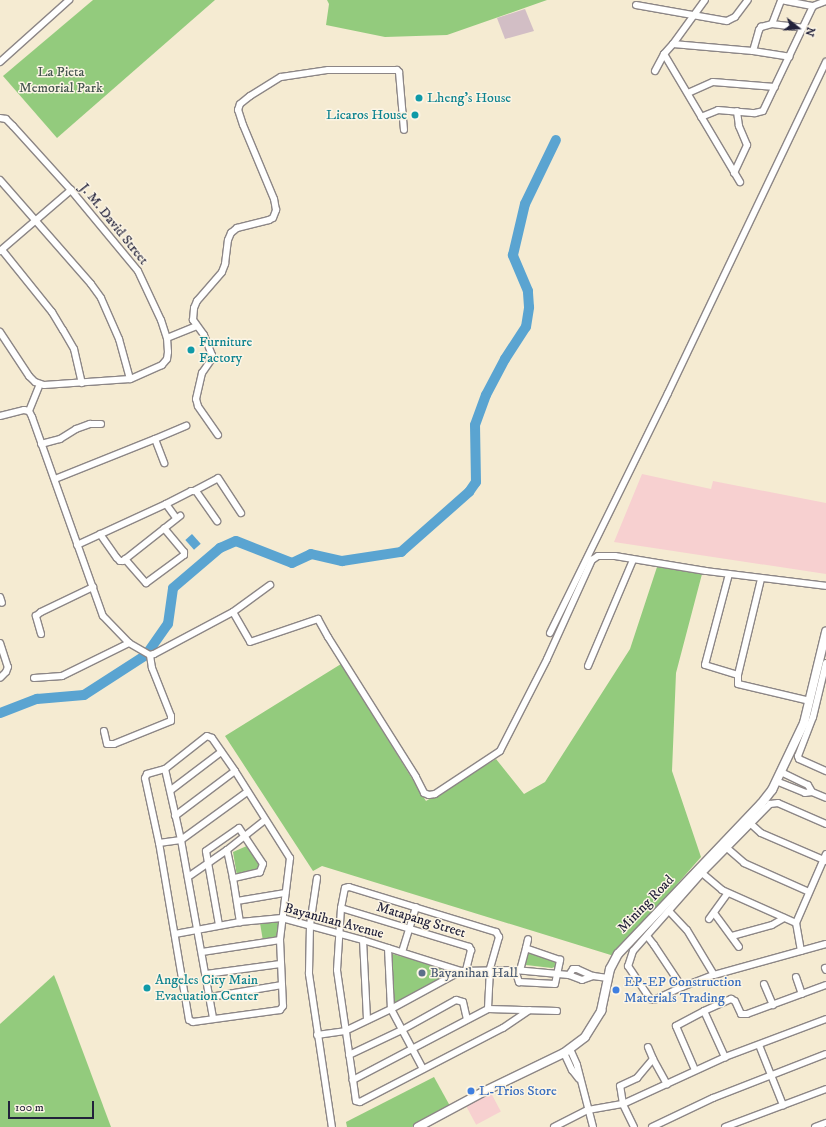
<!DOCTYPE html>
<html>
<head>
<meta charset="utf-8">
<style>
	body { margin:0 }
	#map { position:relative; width:826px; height:1127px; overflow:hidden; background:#f5ebd2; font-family:"IM FELL DW Pica",serif }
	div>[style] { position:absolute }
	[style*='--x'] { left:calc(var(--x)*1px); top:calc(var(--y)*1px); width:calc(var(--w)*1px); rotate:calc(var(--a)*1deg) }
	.built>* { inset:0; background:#f7d0d0; transform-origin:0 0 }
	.industrial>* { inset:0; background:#d2bec5 }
	.green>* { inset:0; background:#93cb7d }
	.water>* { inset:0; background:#5aa4d1; transform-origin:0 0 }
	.river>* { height:10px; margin:-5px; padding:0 5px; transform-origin:5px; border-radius:5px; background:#5aa4d1 }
	.roads { filter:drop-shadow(1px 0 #8c8686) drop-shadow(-1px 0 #8c8686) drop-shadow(0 1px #8c8686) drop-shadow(0 -1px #8c8686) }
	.minor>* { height:6px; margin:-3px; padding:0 3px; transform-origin:3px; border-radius:3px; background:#fff }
	.tertiary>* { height:8px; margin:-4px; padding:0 4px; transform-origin:4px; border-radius:4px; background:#fff }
	.dots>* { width:11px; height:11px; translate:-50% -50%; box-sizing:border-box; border:2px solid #fcf5e5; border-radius:50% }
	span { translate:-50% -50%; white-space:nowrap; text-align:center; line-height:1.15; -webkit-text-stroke:3px #fcf5e5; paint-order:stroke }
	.park-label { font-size:14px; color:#44554f }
	.culture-label { font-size:14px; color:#0d838f }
	.left { translate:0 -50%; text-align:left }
	.right { translate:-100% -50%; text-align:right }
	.street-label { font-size:14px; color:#22223b }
	.service-label { font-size:14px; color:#4e5e75 }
	.shop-label { font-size:14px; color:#366cbe }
	.north { position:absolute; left:778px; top:8px; width:40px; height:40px; -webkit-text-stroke:3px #fcf5e5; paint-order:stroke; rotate:107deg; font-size:11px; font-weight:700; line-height:16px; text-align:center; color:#22223b }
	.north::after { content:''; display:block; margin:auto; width:14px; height:18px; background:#22223b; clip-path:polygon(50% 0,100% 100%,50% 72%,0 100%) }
	.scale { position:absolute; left:8px; top:1101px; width:86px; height:18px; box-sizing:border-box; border:2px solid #22223b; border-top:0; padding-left:5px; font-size:12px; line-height:14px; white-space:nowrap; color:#22223b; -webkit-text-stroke:3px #fcf5e5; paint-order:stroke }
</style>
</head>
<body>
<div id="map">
	<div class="built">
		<i style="clip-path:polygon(642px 474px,711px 489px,713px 481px,826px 503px,826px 574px,614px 542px)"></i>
		<i style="left:491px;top:1093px;width:21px;height:28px;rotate:62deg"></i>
	</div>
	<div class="industrial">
		<i style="clip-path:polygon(525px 9px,534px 31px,505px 39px,497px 18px)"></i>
	</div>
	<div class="green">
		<i style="clip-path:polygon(93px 0,215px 0,57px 138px,3px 76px)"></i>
		<i style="clip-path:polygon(327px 0,547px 0,447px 35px,385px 37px,326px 25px,329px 4px)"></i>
		<i style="clip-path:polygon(657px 567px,702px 574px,676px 673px,672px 771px,701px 857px,614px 956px,322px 866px,313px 871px,225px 736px,341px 664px,426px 801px,496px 759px,524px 794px,545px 782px,630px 649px)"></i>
		<i style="clip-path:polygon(249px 845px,262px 868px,237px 876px,233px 852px)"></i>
		<i style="clip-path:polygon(280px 921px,279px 939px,263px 941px,260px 923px)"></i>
		<i style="clip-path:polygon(527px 951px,558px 959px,557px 966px,552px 968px,526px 965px,524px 964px)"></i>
		<i style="clip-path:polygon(389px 953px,454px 971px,392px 1005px)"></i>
		<i style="clip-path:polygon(54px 975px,58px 985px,111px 1127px,0 1127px,0 1024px)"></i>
		<i style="clip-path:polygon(434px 1077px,450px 1106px,412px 1127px,347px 1127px,346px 1122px)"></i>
	</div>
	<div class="water">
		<i style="left:192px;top:534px;width:13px;height:9px;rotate:48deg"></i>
	</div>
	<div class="river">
		<i style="--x:0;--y:713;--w:40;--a:-21"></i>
		<i style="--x:37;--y:699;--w:47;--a:-4.9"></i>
		<i style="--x:84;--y:695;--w:74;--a:-32.8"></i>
		<i style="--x:146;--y:655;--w:38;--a:-55"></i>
		<i style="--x:168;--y:624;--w:36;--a:-82"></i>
		<i style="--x:173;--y:588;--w:62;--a:-40.4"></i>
		<i style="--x:220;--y:548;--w:17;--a:-24"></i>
		<i style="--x:236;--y:541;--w:60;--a:21.4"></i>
		<i style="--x:292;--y:563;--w:21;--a:-25"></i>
		<i style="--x:311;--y:554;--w:32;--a:13"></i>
		<i style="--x:342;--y:561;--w:60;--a:-8.7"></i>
		<i style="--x:401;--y:552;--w:91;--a:-41.4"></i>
		<i style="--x:469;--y:492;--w:12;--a:-55"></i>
		<i style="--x:476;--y:482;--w:57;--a:-91"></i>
		<i style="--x:475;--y:425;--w:32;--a:-70"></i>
		<i style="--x:486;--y:395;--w:41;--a:-62.2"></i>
		<i style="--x:505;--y:359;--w:38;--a:-57"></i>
		<i style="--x:526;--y:327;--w:20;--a:-81"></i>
		<i style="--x:529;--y:307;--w:16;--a:-94"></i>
		<i style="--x:528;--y:291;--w:39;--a:-113"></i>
		<i style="--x:513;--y:255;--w:52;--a:-76.8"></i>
		<i style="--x:525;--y:204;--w:71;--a:-64.2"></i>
	</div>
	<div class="roads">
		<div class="minor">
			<i style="--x:781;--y:0;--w:33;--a:11"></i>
			<i style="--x:813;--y:6;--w:14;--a:-21"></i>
			<i style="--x:636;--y:5;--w:92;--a:10"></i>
			<i style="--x:727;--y:21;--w:9;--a:-27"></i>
			<i style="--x:735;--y:17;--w:21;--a:-53"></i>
			<i style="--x:772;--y:24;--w:31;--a:7"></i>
			<i style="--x:673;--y:44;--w:80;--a:5"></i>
			<i style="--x:753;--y:51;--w:37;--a:9"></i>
			<i style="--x:753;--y:51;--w:22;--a:-74"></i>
			<i style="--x:759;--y:30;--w:4;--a:-56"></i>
			<i style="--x:761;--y:27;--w:11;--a:-15"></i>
			<i style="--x:772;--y:24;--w:26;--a:-69"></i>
			<i style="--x:664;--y:54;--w:149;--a:59.3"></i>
			<i style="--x:0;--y:62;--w:93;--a:-41.9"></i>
			<i style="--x:655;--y:71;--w:19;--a:-62"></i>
			<i style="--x:664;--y:54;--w:13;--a:-48"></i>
			<i style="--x:673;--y:44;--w:54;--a:-54"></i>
			<i style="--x:688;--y:93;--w:27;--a:-24"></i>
			<i style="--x:713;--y:82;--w:62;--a:4.6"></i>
			<i style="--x:701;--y:117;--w:18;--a:-22"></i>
			<i style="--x:718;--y:110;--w:37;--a:5"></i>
			<i style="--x:755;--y:113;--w:8;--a:-14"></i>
			<i style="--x:763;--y:111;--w:116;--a:-64.5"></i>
			<i style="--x:0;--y:118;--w:6;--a:9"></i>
			<i style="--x:6;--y:119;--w:10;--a:45"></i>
			<i style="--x:13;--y:126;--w:86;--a:47.8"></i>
			<i style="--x:71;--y:190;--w:105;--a:50.4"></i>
			<i style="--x:138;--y:271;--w:54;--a:64.9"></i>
			<i style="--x:161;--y:320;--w:19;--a:72"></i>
			<i style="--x:167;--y:338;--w:14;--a:86"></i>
			<i style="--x:168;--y:352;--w:7;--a:98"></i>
			<i style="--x:167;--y:359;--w:8;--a:130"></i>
			<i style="--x:162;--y:365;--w:35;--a:156"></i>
			<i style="--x:130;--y:379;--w:86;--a:176"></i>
			<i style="--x:44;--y:385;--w:9;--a:-162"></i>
			<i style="--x:35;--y:382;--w:8;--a:-135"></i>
			<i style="--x:29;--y:376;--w:53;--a:-123.4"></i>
			<i style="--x:734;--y:173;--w:31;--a:-65"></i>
			<i style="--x:747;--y:145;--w:21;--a:-113"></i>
			<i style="--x:739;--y:126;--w:15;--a:-98"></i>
			<i style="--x:0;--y:180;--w:138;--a:48.8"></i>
			<i style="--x:91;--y:284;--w:17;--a:54"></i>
			<i style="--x:101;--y:298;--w:45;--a:66.3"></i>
			<i style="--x:119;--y:339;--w:41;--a:74.6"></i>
			<i style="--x:2;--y:250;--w:80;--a:51.1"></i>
			<i style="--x:52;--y:312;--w:21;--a:59"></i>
			<i style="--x:63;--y:330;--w:22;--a:60"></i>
			<i style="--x:74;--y:349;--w:35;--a:77"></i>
			<i style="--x:0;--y:251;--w:94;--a:-40.7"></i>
			<i style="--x:167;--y:338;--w:31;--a:-22"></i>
			<i style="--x:29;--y:411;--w:29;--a:-68"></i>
			<i style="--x:0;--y:416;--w:25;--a:-14"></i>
			<i style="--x:24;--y:410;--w:5;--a:11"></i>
			<i style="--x:29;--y:411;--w:7;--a:63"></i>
			<i style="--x:32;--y:417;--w:211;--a:70.4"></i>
			<i style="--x:103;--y:616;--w:37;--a:46"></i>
			<i style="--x:129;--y:643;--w:24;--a:30"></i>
			<i style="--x:150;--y:655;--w:4;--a:-14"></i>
			<i style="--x:154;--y:654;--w:89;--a:-28"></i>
			<i style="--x:233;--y:612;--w:46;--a:-36.1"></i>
			<i style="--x:218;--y:435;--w:35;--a:-125"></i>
			<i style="--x:198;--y:406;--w:7;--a:-106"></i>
			<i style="--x:196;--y:399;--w:27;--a:-77"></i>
			<i style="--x:202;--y:373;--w:16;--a:-55"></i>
			<i style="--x:211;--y:360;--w:5;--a:-79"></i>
			<i style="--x:212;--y:355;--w:22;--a:-112"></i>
			<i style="--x:204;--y:335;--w:19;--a:-126"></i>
			<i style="--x:193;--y:320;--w:12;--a:-85"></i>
			<i style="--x:194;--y:308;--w:8;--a:-67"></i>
			<i style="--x:197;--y:301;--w:38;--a:-49"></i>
			<i style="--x:222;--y:272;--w:9;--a:-69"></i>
			<i style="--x:225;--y:264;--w:24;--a:-83"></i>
			<i style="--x:228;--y:240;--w:8;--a:-67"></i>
			<i style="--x:231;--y:233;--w:8;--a:-40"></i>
			<i style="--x:237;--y:228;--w:33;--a:-14"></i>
			<i style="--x:269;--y:220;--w:4;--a:-27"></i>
			<i style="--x:273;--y:218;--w:9;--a:-69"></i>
			<i style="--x:276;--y:210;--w:11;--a:-100"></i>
			<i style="--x:274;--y:199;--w:80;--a:-112.7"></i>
			<i style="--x:243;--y:125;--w:16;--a:-108"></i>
			<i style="--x:238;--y:110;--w:6;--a:-72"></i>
			<i style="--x:240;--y:104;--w:13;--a:-39"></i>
			<i style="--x:250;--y:96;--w:36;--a:-32"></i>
			<i style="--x:281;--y:77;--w:48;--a:-8.5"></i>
			<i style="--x:328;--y:70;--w:69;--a:0"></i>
			<i style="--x:397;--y:70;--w:3;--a:45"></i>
			<i style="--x:399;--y:72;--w:58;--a:85.1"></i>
			<i style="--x:155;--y:439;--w:34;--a:-23"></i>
			<i style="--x:41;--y:444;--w:20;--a:-15"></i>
			<i style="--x:60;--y:439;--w:19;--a:-32"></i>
			<i style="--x:76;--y:429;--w:15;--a:-20"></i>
			<i style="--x:90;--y:424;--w:11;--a:0"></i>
			<i style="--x:55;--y:479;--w:108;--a:-21.8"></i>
			<i style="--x:155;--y:439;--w:26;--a:69"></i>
			<i style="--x:194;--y:491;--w:27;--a:-28"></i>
			<i style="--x:218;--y:478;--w:42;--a:56.7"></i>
			<i style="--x:166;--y:504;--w:28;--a:-27"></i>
			<i style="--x:191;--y:491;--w:5;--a:0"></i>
			<i style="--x:196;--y:491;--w:37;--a:55"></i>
			<i style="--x:100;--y:534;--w:29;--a:55"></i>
			<i style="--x:117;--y:558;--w:4;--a:45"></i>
			<i style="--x:120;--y:561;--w:3;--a:0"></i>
			<i style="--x:123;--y:561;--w:73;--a:-38.3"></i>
			<i style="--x:77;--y:545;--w:98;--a:-24.7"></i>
			<i style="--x:166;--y:504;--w:17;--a:54"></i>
			<i style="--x:125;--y:559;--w:32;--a:49"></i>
			<i style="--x:146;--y:583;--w:47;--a:-36.4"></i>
			<i style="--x:184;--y:555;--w:3;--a:-90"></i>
			<i style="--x:184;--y:552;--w:31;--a:-130"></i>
			<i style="--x:729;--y:574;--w:94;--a:104.8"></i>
			<i style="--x:705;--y:665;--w:34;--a:17"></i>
			<i style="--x:761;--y:579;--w:99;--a:103.5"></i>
			<i style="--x:738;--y:675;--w:9;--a:90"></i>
			<i style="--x:738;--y:684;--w:74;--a:13.3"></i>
			<i style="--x:0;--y:597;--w:6;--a:72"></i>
			<i style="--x:233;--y:612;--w:34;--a:60"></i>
			<i style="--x:250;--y:642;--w:72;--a:-18.7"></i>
			<i style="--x:318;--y:619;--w:21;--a:61"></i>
			<i style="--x:328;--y:637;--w:165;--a:57.8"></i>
			<i style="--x:416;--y:777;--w:18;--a:63"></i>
			<i style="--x:424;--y:793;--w:5;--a:22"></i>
			<i style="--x:429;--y:795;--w:6;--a:-9"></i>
			<i style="--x:435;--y:794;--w:78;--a:-33.5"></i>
			<i style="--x:500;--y:751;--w:103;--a:-62.9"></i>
			<i style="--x:547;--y:659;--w:109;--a:-65.6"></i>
			<i style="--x:592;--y:560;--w:7;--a:-34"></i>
			<i style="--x:598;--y:556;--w:17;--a:0"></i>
			<i style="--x:615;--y:556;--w:92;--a:9.4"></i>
			<i style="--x:706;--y:571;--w:121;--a:7.1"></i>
			<i style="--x:550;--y:633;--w:267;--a:-63.8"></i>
			<i style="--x:668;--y:393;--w:367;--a:-64.5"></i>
			<i style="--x:41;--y:634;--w:19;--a:-106"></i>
			<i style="--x:36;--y:616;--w:6;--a:-39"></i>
			<i style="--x:41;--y:612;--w:58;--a:-25.7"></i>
			<i style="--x:0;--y:643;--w:25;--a:72"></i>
			<i style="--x:8;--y:667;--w:5;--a:112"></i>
			<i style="--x:6;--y:672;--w:8;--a:135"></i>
			<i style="--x:826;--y:663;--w:56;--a:103.5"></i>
			<i style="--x:813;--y:717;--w:42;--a:111"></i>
			<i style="--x:798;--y:756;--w:3;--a:72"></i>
			<i style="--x:799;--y:759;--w:30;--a:24"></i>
			<i style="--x:588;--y:666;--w:115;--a:-67"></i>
			<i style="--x:34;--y:678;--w:28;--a:-4"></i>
			<i style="--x:62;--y:676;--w:75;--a:-26.2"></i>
			<i style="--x:104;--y:731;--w:13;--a:77"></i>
			<i style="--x:107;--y:744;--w:7;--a:0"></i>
			<i style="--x:114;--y:744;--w:61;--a:-22"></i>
			<i style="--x:171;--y:721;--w:5;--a:-90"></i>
			<i style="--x:171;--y:716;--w:52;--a:-111.6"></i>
			<i style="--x:152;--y:668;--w:13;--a:-99"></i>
			<i style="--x:207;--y:736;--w:5;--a:22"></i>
			<i style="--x:212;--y:738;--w:40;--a:55.1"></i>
			<i style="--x:235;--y:771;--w:103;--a:57.7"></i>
			<i style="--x:290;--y:858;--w:83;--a:97"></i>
			<i style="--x:280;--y:940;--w:66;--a:87.4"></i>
			<i style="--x:283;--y:1006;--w:5;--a:127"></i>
			<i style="--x:280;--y:1010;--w:88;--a:172.1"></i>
			<i style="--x:193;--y:1022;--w:4;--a:-153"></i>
			<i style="--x:189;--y:1020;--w:180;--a:-99.6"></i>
			<i style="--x:159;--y:843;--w:66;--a:-102.2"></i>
			<i style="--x:145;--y:778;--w:4;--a:-63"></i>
			<i style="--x:147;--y:774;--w:19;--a:-16"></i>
			<i style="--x:165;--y:769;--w:53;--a:-38.2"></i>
			<i style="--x:165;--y:769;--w:73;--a:77.3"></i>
			<i style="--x:181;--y:840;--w:181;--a:79.8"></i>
			<i style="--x:781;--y:772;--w:30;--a:26"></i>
			<i style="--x:808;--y:785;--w:8;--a:60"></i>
			<i style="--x:776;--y:781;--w:31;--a:22"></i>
			<i style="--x:805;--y:793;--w:7;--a:-8"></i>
			<i style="--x:812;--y:792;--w:15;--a:23"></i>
			<i style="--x:171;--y:790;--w:63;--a:-37.2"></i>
			<i style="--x:175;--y:816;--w:75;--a:-36.9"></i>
			<i style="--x:751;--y:824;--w:13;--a:42"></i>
			<i style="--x:761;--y:833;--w:71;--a:23.3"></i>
			<i style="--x:826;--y:824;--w:52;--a:-156.4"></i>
			<i style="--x:778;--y:803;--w:8;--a:173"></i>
			<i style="--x:770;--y:804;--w:97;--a:134.6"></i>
			<i style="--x:702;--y:873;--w:104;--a:131.5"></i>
			<i style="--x:633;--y:951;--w:16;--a:108"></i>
			<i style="--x:628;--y:966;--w:40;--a:56"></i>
			<i style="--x:650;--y:999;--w:4;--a:14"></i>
			<i style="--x:654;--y:1000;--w:31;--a:-25"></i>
			<i style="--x:682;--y:987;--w:34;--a:-21"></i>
			<i style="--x:714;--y:975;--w:116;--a:-15.5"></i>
			<i style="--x:159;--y:843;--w:22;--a:-8"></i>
			<i style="--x:181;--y:840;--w:82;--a:-36"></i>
			<i style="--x:727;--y:848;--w:23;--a:41"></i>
			<i style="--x:744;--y:863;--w:71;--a:24"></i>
			<i style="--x:227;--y:850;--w:29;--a:78"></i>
			<i style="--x:702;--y:873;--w:26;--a:40"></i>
			<i style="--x:722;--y:890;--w:81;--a:24"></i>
			<i style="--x:188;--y:877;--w:47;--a:-34.7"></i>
			<i style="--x:227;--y:850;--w:48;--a:-38.3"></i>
			<i style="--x:317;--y:878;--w:48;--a:98.5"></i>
			<i style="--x:310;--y:925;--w:49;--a:91.2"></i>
			<i style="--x:309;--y:974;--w:155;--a:81.5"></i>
			<i style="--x:237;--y:901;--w:49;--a:-9.5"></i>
			<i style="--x:341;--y:908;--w:134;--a:16.9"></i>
			<i style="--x:469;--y:947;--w:4;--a:56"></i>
			<i style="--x:471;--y:950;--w:21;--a:104"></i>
			<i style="--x:669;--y:911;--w:26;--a:47"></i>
			<i style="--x:687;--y:930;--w:52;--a:59"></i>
			<i style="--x:714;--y:913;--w:42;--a:53.7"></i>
			<i style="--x:709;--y:919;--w:32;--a:-54"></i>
			<i style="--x:219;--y:925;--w:75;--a:-100"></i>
			<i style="--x:206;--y:851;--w:40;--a:-34.9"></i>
			<i style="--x:239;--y:828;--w:43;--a:56.3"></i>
			<i style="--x:263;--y:864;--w:9;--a:111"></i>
			<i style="--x:260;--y:872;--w:28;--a:167"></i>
			<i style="--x:233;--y:878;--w:45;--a:81"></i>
			<i style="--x:175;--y:934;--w:66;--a:-10.5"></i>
			<i style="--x:240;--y:922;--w:42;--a:-5.4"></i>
			<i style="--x:282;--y:918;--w:84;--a:15.2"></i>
			<i style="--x:363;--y:940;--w:103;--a:17.6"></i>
			<i style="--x:647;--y:936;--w:11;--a:52"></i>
			<i style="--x:654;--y:945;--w:50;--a:56.3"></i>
			<i style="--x:732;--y:936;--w:41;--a:-15.4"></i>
			<i style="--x:772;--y:925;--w:14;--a:-30"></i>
			<i style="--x:363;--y:940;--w:80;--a:87.1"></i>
			<i style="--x:388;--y:948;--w:61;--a:87.2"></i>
			<i style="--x:391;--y:1009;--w:68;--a:61.9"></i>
			<i style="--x:526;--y:948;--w:9;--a:-77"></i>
			<i style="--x:801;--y:951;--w:28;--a:-100"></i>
			<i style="--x:796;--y:923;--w:75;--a:-66.5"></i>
			<i style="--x:202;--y:952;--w:79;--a:-8.7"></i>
			<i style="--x:402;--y:952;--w:47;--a:-72.7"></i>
			<i style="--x:825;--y:968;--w:2;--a:63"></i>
			<i style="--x:515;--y:970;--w:13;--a:72"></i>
			<i style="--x:519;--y:982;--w:36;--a:3"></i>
			<i style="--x:555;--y:984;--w:25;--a:-78"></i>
			<i style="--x:560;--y:960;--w:36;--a:-161"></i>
			<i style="--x:526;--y:948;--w:23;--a:105"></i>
			<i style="--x:206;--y:974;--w:75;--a:-7.7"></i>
			<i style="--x:569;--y:975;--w:7;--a:-56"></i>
			<i style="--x:573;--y:969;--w:4;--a:0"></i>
			<i style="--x:577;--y:969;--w:17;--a:24"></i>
			<i style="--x:593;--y:976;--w:15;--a:8"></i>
			<i style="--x:796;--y:977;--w:18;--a:71"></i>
			<i style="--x:764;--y:984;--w:23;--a:67"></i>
			<i style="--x:210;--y:997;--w:73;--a:-9.5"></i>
			<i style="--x:488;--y:1009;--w:153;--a:152.3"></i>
			<i style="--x:353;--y:1080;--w:111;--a:-98.3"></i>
			<i style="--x:337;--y:970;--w:62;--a:-86.3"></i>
			<i style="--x:341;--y:908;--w:20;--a:-79"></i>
			<i style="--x:345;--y:888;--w:4;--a:-14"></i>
			<i style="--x:349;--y:887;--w:154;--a:17"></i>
			<i style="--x:496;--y:932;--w:6;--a:59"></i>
			<i style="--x:499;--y:937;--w:33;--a:106"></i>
			<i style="--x:490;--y:969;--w:40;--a:92.9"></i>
			<i style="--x:488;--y:1009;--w:69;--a:1.7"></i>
			<i style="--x:704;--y:1011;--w:30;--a:-24"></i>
			<i style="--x:731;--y:999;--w:4;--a:27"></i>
			<i style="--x:735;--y:1001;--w:14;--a:65"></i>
			<i style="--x:741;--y:1014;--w:6;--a:0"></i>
			<i style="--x:747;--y:1014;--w:84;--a:-20.2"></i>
			<i style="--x:317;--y:1035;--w:28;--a:-8"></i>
			<i style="--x:345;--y:1031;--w:51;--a:-25.6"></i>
			<i style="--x:391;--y:1009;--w:80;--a:-28.5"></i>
			<i style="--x:461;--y:971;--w:54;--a:-1.1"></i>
			<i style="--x:515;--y:970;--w:54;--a:5.3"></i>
			<i style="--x:569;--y:975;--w:14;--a:21"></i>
			<i style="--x:582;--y:980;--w:12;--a:-20"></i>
			<i style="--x:759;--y:1045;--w:65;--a:68.2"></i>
			<i style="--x:648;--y:1047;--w:13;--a:67"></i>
			<i style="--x:570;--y:1049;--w:17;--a:66"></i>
			<i style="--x:577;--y:1065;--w:64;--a:75.5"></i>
			<i style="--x:564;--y:1053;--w:19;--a:65"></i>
			<i style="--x:572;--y:1070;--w:11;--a:52"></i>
			<i style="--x:349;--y:1055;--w:59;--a:-25.3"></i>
			<i style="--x:402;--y:1030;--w:62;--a:-29.1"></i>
			<i style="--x:456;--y:1000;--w:7;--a:16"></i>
			<i style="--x:463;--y:1002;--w:17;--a:77"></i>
			<i style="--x:695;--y:1070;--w:48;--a:-113.4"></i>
			<i style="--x:676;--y:1026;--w:32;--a:-28"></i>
			<i style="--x:704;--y:1011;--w:51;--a:65.5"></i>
			<i style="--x:353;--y:1080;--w:21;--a:82"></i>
			<i style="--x:356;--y:1101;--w:4;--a:14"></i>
			<i style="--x:360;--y:1102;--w:161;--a:-27.4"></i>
			<i style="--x:503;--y:1028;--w:32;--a:-34"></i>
			<i style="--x:554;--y:1127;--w:38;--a:-27"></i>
			<i style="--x:588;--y:1110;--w:36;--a:-10"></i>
			<i style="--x:623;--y:1104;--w:112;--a:-24.7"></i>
			<i style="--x:725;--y:1057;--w:108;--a:-20.6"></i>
			<i style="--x:634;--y:1127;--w:25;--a:-116"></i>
			<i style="--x:623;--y:1104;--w:18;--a:-99"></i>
			<i style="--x:620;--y:1086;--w:19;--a:-25"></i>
			<i style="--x:637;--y:1078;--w:25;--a:-50"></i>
			<i style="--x:653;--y:1059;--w:29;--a:61"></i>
			<i style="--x:652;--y:1127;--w:68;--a:-25.4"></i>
			<i style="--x:713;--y:1098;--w:121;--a:-21.3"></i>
			<i style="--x:725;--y:1127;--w:108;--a:-20.6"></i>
			<i style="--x:815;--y:1127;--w:12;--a:-20"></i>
		</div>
		<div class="tertiary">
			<i style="--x:418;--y:1127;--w:74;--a:-28.3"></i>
			<i style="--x:483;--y:1092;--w:90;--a:-25.7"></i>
			<i style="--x:564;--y:1053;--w:26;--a:-37"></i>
			<i style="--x:585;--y:1037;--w:31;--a:-58"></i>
			<i style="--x:601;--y:1011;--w:43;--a:-77.9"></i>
			<i style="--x:610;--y:969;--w:17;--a:-62"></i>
			<i style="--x:618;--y:954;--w:207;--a:-46.4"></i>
			<i style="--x:761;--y:804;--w:18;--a:-52"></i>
			<i style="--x:772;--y:790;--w:74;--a:-64.5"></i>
			<i style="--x:804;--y:723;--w:94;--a:-76.4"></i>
		</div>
	</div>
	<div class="dots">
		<i style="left:419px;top:98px;background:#0f9aa8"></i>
		<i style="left:415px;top:115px;background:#0f9aa8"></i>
		<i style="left:191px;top:350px;background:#0f9aa8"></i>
		<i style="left:422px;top:973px;background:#5c6f8a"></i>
		<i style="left:147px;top:988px;background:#0f9aa8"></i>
		<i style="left:616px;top:990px;background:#3f7fe0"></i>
		<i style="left:471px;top:1091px;background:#3f7fe0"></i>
	</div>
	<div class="park-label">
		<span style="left:61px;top:80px">La Pieta<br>Memorial Park</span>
	</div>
	<div class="culture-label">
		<span class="left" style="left:427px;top:98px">Lheng's House</span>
		<span class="right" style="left:407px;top:115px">Licaros House</span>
		<span class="left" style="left:199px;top:350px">Furniture<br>Factory</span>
		<span class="left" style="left:155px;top:988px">Angeles City Main<br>Evacuation Center</span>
	</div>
	<div class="street-label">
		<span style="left:114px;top:224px;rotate:51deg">J. M. David Street</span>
		<span style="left:646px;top:904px;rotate:-46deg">Mining Road</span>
		<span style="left:421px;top:920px;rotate:17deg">Matapang Street</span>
		<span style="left:334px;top:921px;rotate:15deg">Bayanihan Avenue</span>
	</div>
	<div class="service-label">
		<span class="left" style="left:430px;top:973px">Bayanihan Hall</span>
	</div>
	<div class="shop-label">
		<span class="left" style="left:624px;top:990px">EP-EP Construction<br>Materials Trading</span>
		<span class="left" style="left:479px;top:1091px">L-Trios Store</span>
	</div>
	<div class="north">N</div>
	<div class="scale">100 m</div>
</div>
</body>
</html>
